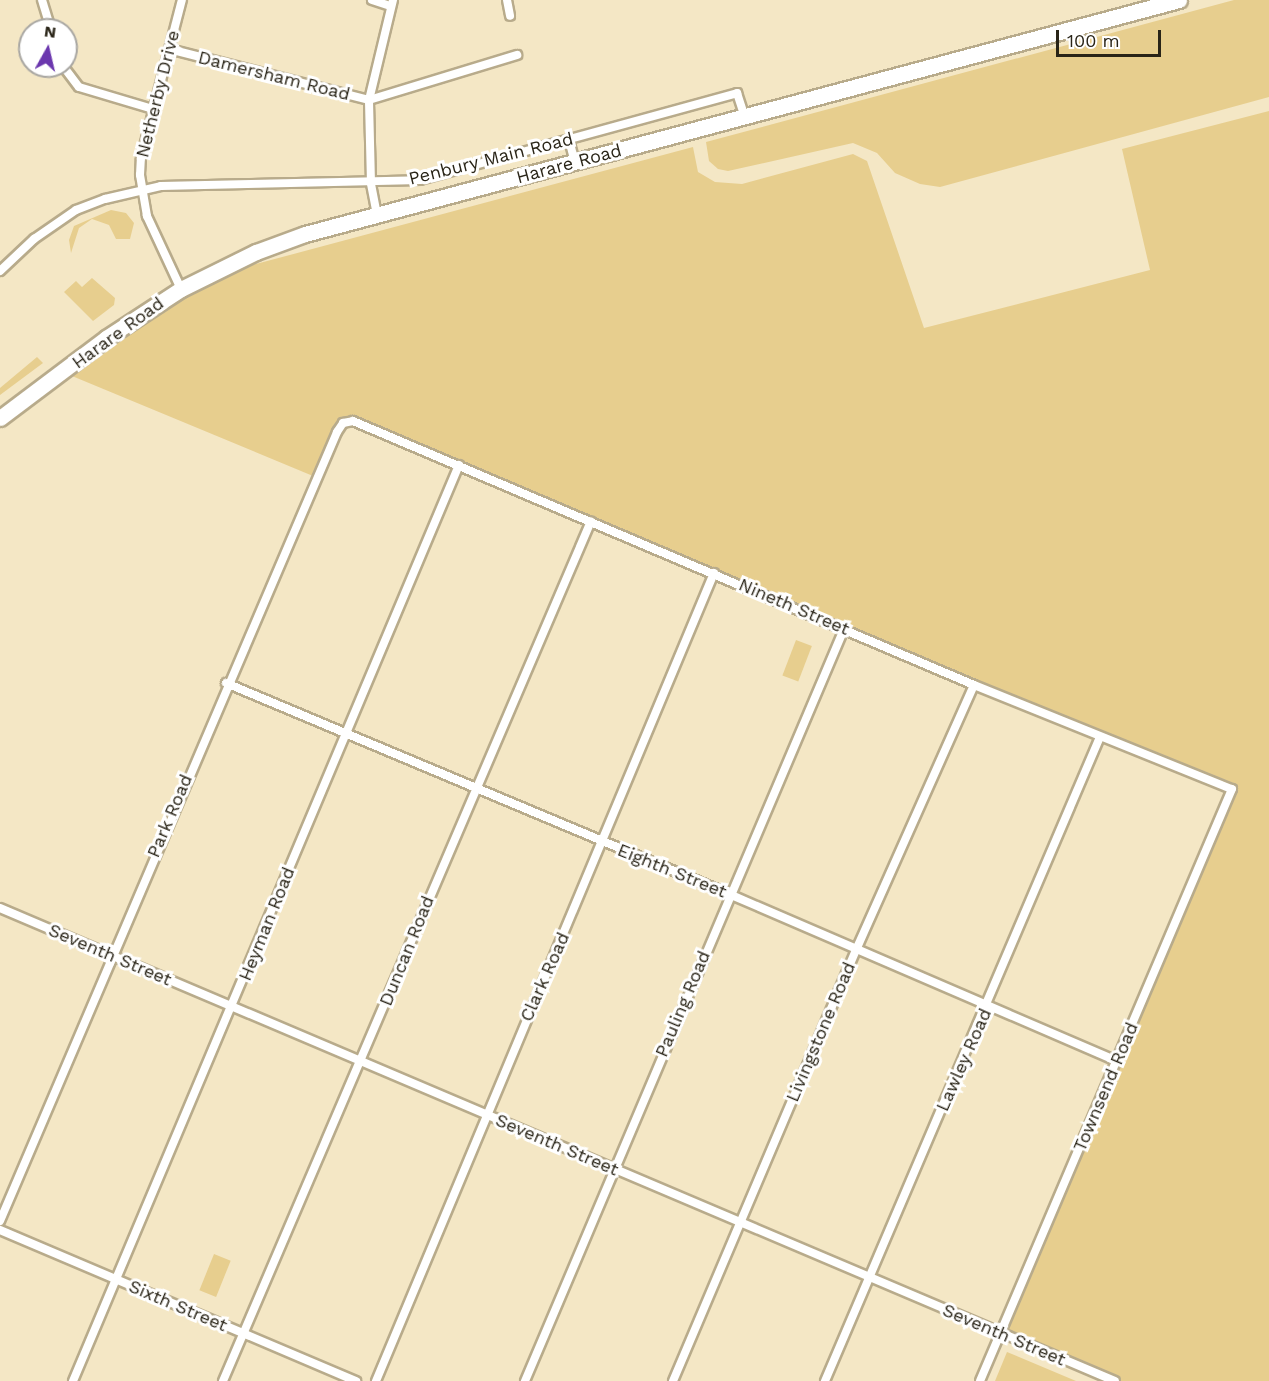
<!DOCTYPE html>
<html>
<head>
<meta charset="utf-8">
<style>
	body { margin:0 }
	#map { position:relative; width:1269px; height:1381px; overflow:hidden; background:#f4e7c5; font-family:"Work Sans",sans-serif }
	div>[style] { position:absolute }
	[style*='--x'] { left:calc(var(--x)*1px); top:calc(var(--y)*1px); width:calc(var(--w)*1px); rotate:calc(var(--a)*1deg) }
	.green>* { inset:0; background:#e7ce8e; transform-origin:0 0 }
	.roads { filter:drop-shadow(2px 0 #b8ab8b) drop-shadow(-2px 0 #b8ab8b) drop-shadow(0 2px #b8ab8b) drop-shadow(0 -2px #b8ab8b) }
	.street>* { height:8px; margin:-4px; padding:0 4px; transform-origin:4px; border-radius:4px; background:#fff }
	.highway>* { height:15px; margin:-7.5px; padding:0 7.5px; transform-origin:7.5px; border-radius:7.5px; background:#fff }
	span { translate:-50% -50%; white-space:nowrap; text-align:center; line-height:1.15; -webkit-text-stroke:6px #fff; paint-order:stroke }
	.street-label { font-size:18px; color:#292417 }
	.north { position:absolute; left:18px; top:18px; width:60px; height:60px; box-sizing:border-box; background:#fff; border:2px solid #a9a7a2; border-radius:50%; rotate:8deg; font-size:16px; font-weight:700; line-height:24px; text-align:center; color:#292417 }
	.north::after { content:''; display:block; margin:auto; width:21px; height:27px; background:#6b37ae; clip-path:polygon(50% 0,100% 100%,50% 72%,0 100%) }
	.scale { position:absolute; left:1056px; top:30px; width:105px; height:27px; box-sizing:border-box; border:3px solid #292417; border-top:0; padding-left:8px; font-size:18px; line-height:21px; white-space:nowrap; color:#292417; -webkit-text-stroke:4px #fff; paint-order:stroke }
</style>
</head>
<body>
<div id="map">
	<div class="green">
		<i style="clip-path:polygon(1234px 0,1269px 0,1269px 97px,940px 187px,920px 184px,895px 173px,877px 153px,853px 143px,728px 171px,718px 169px,709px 161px,706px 142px)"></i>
		<i style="clip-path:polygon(1269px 111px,1269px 1381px,1113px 1381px,1001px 1333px,1236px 789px,353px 416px,336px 424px,313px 476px,72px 376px,165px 309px,245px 267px,693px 147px,698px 172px,715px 182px,742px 184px,853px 154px,867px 161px,924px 328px,1150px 270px,1122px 149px)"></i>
		<i style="clip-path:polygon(111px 210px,126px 213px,134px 223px,130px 239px,116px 239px,109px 225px,92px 219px,79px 228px,71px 253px,69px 240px,74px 226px)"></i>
		<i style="clip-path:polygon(92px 278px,115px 298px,114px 305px,93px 321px,64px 292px,76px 281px,82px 287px)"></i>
		<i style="clip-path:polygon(37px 357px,43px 363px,0 395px,0 388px)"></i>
		<i style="left:796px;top:640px;width:17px;height:38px;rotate:21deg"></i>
		<i style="left:214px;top:1254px;width:18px;height:39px;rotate:22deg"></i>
		<i style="clip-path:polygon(1007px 1352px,1076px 1381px,995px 1381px)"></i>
	</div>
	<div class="roads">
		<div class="street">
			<i style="--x:42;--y:0;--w:31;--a:73"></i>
			<i style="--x:372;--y:0;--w:20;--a:18"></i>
			<i style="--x:507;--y:0;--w:16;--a:79"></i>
			<i style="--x:169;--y:49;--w:206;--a:14.3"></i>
			<i style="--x:369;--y:100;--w:155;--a:-16.9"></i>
			<i style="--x:63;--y:66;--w:26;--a:53"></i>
			<i style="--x:79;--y:87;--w:77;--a:16.6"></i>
			<i style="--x:569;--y:140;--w:24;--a:75"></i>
			<i style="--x:377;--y:215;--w:33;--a:-101"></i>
			<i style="--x:371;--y:183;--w:83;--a:-91.4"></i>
			<i style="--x:369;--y:100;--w:103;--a:-76.5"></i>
			<i style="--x:0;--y:271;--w:47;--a:-43.3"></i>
			<i style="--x:34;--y:239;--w:51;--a:-34.6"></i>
			<i style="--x:76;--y:210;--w:31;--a:-21"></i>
			<i style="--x:105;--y:199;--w:57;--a:-13.1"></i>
			<i style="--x:161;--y:186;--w:259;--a:-1.3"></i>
			<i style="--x:420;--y:180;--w:329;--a:-15.3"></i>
			<i style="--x:737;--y:93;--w:25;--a:72"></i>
			<i style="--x:181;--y:289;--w:81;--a:-115"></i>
			<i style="--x:147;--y:216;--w:42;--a:-99.7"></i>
			<i style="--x:140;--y:175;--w:17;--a:-87"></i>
			<i style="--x:141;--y:158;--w:163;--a:-75.5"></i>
			<i style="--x:226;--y:683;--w:545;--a:22.76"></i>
			<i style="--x:729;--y:894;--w:421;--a:23.3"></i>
			<i style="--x:0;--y:908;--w:1211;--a:22.99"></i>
			<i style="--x:0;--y:1221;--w:858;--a:-66.87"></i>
			<i style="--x:337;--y:432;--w:11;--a:-56"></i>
			<i style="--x:343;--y:423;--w:10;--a:-11"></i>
			<i style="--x:353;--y:421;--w:675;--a:23.03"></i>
			<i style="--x:974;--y:685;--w:278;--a:22"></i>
			<i style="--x:1232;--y:789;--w:643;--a:113.06"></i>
			<i style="--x:0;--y:1230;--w:387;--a:23"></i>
			<i style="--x:73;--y:1381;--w:994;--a:-67.15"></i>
			<i style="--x:223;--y:1381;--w:935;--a:-66.83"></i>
			<i style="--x:376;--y:1381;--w:876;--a:-67.3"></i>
			<i style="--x:525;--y:1381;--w:817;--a:-67.01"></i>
			<i style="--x:673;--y:1381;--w:468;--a:-67"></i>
			<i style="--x:856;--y:950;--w:290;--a:-66"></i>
			<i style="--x:825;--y:1381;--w:700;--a:-66.88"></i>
		</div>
		<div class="highway">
			<i style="--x:0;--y:418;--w:133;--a:-37"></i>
			<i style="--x:106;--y:338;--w:90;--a:-33.2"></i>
			<i style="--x:181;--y:289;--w:84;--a:-26.3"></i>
			<i style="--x:256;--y:252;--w:52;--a:-20.2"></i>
			<i style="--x:305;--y:234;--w:905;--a:-14.99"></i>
		</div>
	</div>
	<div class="street-label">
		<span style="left:274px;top:76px;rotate:14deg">Damersham Road</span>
		<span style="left:158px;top:94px;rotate:-76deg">Netherby Drive</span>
		<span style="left:491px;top:159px;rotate:-14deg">Penbury Main Road</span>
		<span style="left:569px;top:164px;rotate:-15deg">Harare Road</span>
		<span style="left:118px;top:333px;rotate:-36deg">Harare Road</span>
		<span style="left:794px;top:607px;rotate:23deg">Nineth Street</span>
		<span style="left:170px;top:816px;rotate:-67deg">Park Road</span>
		<span style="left:672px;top:871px;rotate:22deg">Eighth Street</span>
		<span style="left:267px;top:924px;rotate:-68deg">Heyman Road</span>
		<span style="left:407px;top:951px;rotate:-68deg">Duncan Road</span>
		<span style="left:110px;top:955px;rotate:23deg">Seventh Street</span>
		<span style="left:545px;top:977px;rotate:-66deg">Clark Road</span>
		<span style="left:683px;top:1004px;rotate:-67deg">Pauling Road</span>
		<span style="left:821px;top:1032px;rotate:-67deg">Livingstone Road</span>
		<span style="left:964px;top:1060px;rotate:-66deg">Lawley Road</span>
		<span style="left:1106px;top:1087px;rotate:-67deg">Townsend Road</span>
		<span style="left:557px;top:1145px;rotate:23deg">Seventh Street</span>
		<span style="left:178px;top:1306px;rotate:23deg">Sixth Street</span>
		<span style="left:1004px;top:1335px;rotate:23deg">Seventh Street</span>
	</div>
	<div class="north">N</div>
	<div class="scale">100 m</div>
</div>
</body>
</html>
